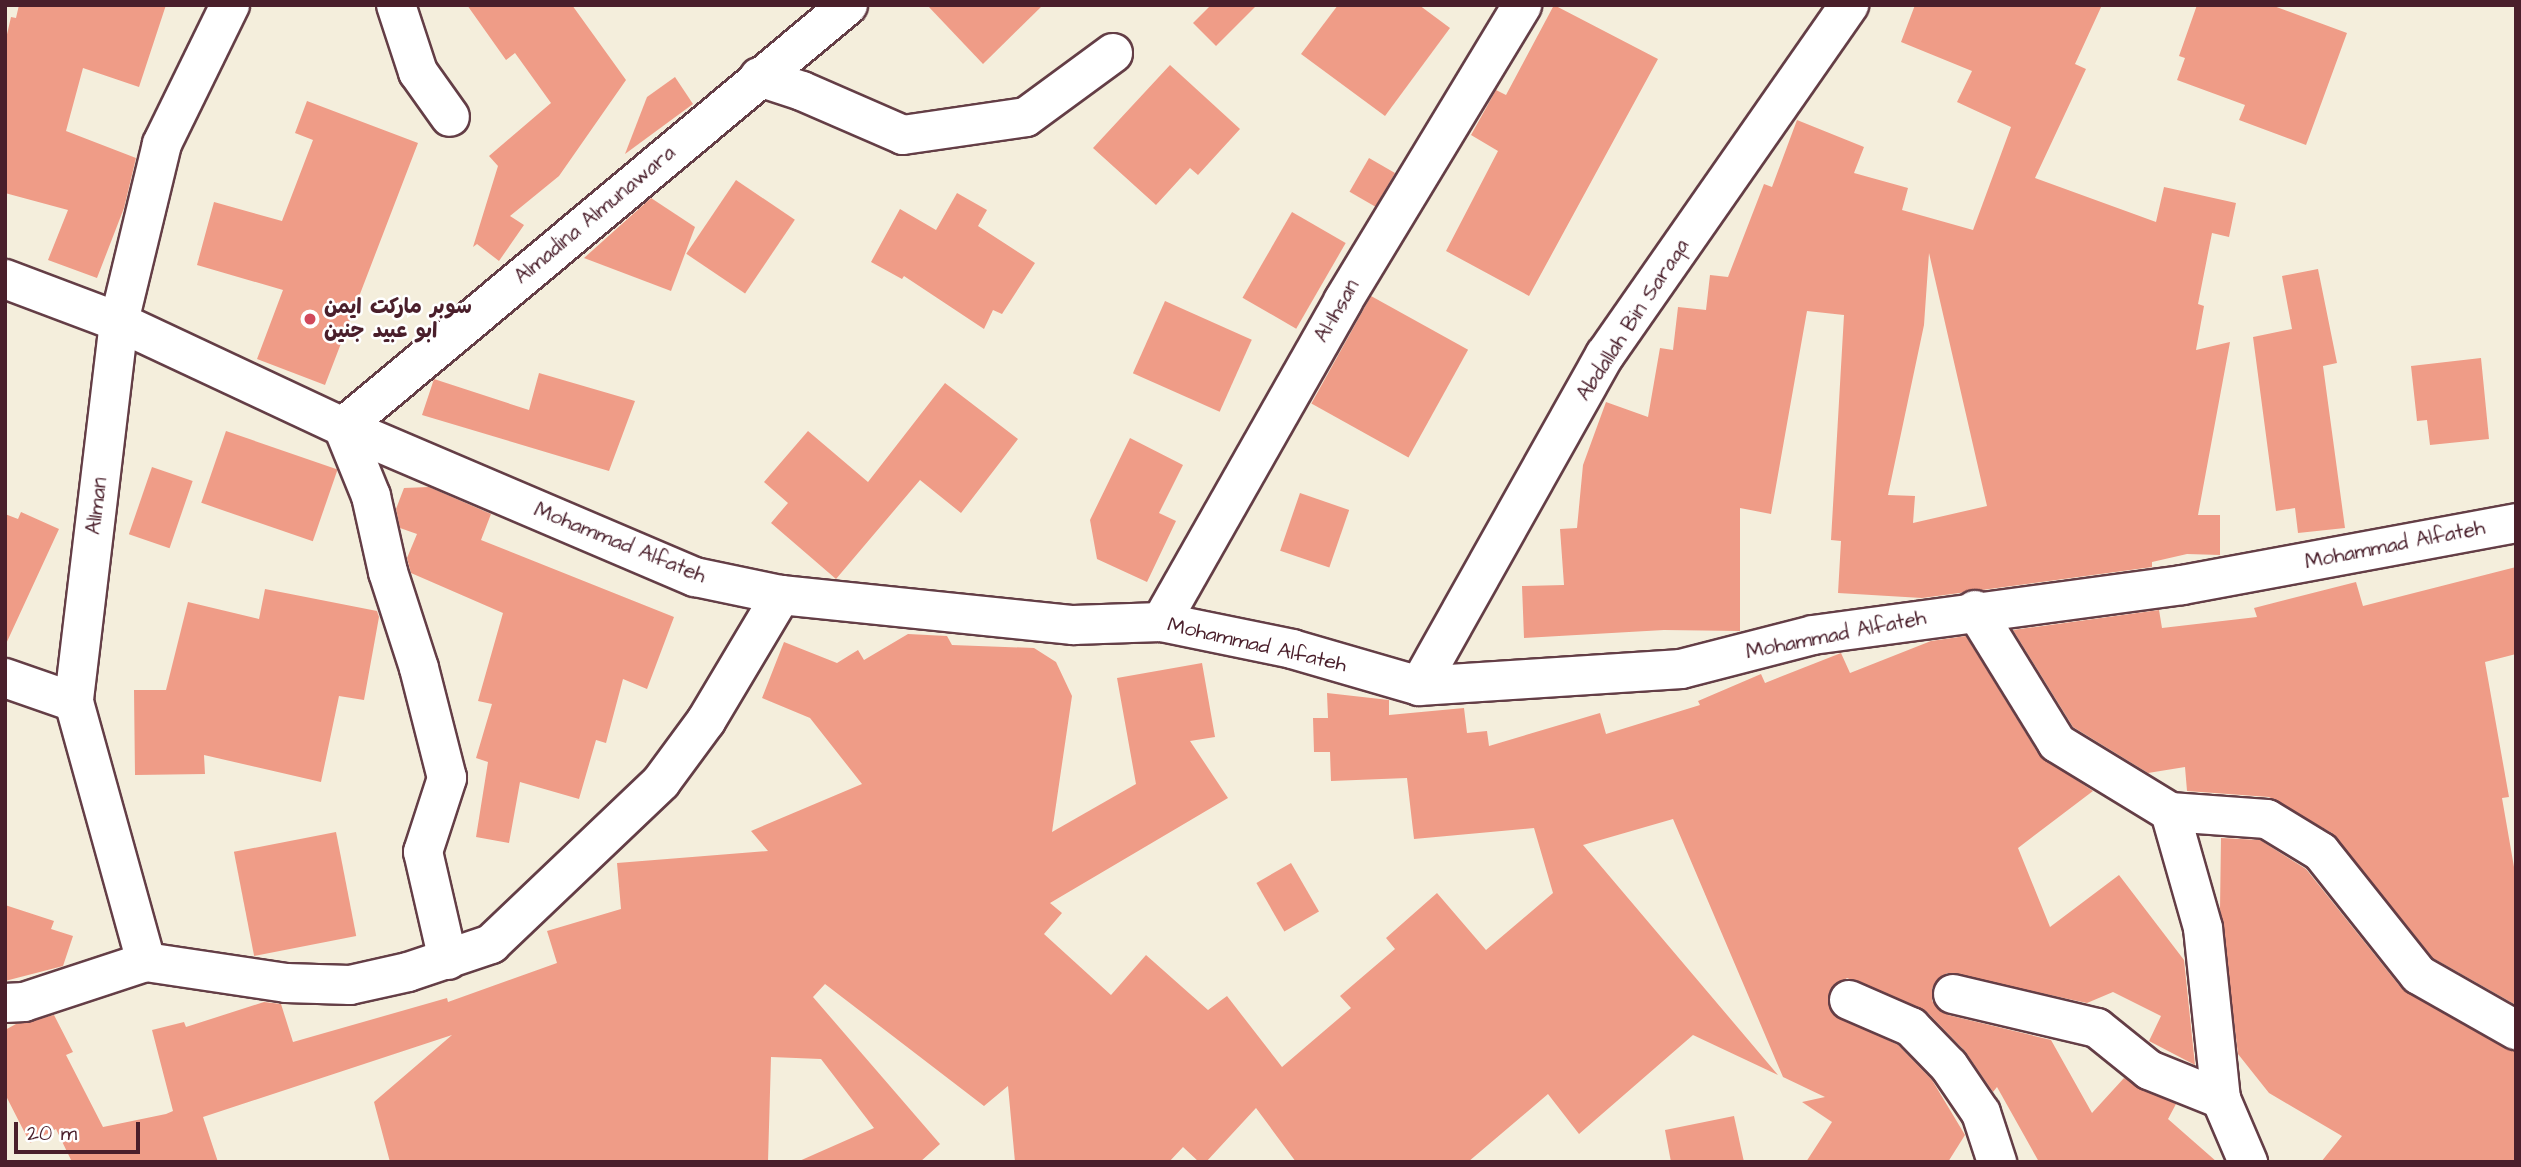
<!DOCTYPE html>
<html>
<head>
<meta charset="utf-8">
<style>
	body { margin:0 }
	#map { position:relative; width:2521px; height:1167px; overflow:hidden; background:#f4eedc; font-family:"Architects Daughter","Playpen Sans Arabic",sans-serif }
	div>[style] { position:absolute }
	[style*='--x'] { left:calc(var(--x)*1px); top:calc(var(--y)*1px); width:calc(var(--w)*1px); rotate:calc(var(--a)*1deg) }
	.building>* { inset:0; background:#ef9c87; transform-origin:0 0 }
	.roads { filter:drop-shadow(2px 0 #643e46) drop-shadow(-2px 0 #643e46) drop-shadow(0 2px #643e46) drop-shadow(0 -2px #643e46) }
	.minor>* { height:38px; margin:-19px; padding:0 19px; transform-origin:19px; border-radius:19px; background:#fff }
	.dots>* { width:19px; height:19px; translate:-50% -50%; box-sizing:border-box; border:4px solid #fff; border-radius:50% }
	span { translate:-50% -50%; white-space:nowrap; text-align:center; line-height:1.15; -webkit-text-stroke:5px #fff; paint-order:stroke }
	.street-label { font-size:21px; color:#4a1f2b }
	.poi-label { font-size:21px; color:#4a1f2b; font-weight:700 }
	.left { translate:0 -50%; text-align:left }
	.frame { position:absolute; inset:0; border:7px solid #4a1f2b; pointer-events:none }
	.scale { position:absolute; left:14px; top:1122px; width:126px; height:32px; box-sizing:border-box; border:4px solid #4a1f2b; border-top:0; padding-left:9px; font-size:21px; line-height:24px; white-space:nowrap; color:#4a1f2b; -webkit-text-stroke:5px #fff; paint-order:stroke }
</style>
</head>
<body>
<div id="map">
	<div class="building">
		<i style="clip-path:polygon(19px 5px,166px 5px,139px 87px,83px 68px,66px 131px,136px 158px,124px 208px,97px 278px,48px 260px,68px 210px,5px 193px,5px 43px,11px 17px,16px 18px)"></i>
		<i style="clip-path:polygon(467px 5px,572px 5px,626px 80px,559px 176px,510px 216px,524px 225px,499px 261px,477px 244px,473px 247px,498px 166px,489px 156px,551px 103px,515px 53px,506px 60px)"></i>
		<i style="clip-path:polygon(927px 5px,1043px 5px,983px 64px)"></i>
		<i style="clip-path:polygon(1211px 5px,1257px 5px,1216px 46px,1193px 23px)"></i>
		<i style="clip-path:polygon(1338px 5px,1419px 5px,1450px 28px,1385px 116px,1301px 54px)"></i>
		<i style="clip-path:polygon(1554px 5px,1658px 59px,1529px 296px,1446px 251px,1498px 151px,1471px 135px,1496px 90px,1506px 95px)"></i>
		<i style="clip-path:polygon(evenodd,1915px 5px,2102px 5px,2075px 64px,2086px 69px,2035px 178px,2156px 222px,2164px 187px,2236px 203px,2229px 237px,2212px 233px,2198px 304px,2204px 306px,2196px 350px,2230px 342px,2198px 515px,2220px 515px,2220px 555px,2187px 554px,2152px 562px,2152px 567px,1922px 598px,1838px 593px,1841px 541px,1831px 540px,1844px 315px,1807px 311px,1771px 514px,1740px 508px,1740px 631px,1664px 630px,1524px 638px,1522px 586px,1564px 585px,1560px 529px,1577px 528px,1583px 465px,1606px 402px,1648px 417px,1660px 348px,1673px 350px,1678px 307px,1706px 310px,1710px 275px,1728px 277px,1764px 184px,1772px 187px,1797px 120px,1864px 147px,1854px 173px,1908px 188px,1902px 210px,1973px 230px,2011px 127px,1957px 102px,1972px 71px,1901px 42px,1915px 5px,1929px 253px,1987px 506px,1913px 523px,1915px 496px,1888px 495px,1924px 325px,1929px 253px)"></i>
		<i style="clip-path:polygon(2197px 5px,2271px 5px,2347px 33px,2306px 145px,2239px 120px,2245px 105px,2177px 80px,2185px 58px,2179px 56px)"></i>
		<i style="clip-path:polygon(1170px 65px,1240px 129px,1198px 175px,1190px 168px,1156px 205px,1093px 148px)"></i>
		<i style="clip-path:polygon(675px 77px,693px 104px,625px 154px,647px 97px)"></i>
		<i style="clip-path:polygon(307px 101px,418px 143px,325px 385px,257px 359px,283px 290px,197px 265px,214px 202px,282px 221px,313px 140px,295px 133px)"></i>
		<i style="left:1369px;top:158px;width:30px;height:39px;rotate:30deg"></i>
		<i style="left:736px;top:180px;width:71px;height:89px;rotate:34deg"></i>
		<i style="clip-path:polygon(957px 193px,987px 210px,978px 226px,1035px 263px,1002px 314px,993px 310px,984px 329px,904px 276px,902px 279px,871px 262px,900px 209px,936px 230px)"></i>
		<i style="clip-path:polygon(651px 198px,695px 227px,671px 291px,584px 258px)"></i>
		<i style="left:1292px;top:212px;width:62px;height:99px;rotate:30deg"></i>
		<i style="clip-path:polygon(2318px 269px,2337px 363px,2323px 366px,2345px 528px,2298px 533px,2295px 508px,2276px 511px,2253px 337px,2292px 329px,2282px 276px)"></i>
		<i style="left:1371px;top:296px;width:111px;height:123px;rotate:29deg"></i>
		<i style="left:1165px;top:301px;width:95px;height:79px;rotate:24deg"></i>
		<i style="clip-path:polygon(2481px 358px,2489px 439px,2430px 445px,2427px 420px,2417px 421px,2411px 366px)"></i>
		<i style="clip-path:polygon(539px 373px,635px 401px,609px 471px,422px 415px,434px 379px,529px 410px)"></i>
		<i style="clip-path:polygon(945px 383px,1018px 439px,961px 513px,920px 480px,836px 579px,771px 523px,788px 503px,764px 482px,808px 431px,868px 482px)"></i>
		<i style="left:226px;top:431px;width:118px;height:76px;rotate:19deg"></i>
		<i style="clip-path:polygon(1130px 438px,1183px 465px,1159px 513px,1176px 521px,1147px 582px,1097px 559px,1090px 520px)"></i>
		<i style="left:152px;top:467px;width:43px;height:71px;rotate:19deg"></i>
		<i style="clip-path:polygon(429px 487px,491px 514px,481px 540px,674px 617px,647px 689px,623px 679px,606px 743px,596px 740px,579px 799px,520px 782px,509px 843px,476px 837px,488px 762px,476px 758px,492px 704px,478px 701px,503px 613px,411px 573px,407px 558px,417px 534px,400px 528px,396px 509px,404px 488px)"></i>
		<i style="left:1300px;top:493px;width:52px;height:61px;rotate:19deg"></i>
		<i style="clip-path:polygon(21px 512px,59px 529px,5px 646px,5px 514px,18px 519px)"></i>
		<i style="clip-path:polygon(2516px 567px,2516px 654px,2485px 662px,2509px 797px,2502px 798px,2514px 867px,2516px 1005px,2433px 958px,2332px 833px,2269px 797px,2187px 791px,2185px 767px,2148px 773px,2073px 727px,2013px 630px,2159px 610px,2162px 628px,2257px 617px,2254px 608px,2356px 582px,2363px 606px)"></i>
		<i style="clip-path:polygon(265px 589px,377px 611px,379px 617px,364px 700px,339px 696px,321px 782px,204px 755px,205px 774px,135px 775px,134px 690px,166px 690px,188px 602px,259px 619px)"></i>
		<i style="clip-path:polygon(908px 634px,947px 636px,952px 645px,1034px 648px,1056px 662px,1072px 696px,1052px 832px,1136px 784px,1117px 678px,1202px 663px,1215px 737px,1190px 741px,1228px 798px,1050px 903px,1062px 913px,1044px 934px,1111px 995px,1146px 955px,1208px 1010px,1227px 996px,1282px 1067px,1351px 1008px,1340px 996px,1395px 949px,1386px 938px,1437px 893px,1486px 950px,1553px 893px,1534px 828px,1414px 839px,1407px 778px,1331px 781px,1330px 752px,1314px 752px,1313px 718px,1328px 718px,1327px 693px,1389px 700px,1389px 715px,1464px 708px,1467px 733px,1487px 731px,1489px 746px,1600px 713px,1606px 734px,1700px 705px,1698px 701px,1761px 674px,1765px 683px,1841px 653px,1850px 673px,1931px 641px,1966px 636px,2039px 755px,2093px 791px,2018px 848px,2050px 927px,2119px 875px,2184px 960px,2195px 1065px,2149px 1041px,2161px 1016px,2113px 992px,2087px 1003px,1947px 973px,1932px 988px,1932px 1001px,1948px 1015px,2051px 1040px,2092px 1113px,2124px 1078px,2176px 1104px,2168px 1119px,2217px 1162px,2039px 1162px,1997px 1087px,1993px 1092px,1965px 1051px,1927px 1012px,1847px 978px,1829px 992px,1832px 1013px,1898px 1045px,1932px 1080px,1965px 1135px,1948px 1162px,1806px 1162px,1832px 1122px,1802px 1102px,1825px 1097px,1783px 1077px,1673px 819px,1583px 845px,1778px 1075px,1693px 1035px,1579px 1134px,1548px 1094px,1468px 1162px,1296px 1162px,1256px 1108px,1206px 1162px,1199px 1162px,1183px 1147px,1169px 1162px,1015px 1162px,1008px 1086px,984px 1106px,825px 984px,813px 997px,940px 1144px,920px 1162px,797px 1162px,874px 1128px,821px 1059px,771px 1057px,768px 1162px,390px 1162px,374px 1102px,452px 1035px,203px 1117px,218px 1162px,72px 1162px,56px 1129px,30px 1143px,5px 1094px,5px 1030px,16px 1024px,54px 1015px,73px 1052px,66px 1055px,103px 1127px,166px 1114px,173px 1111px,152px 1030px,184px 1022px,186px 1027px,264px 1002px,281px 1004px,293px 1042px,447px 998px,448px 1002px,557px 963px,547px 931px,621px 909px,617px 863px,768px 851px,751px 831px,862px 784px,810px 718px,762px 698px,784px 642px,837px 663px,858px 650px,864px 660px)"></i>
		<i style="left:336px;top:832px;width:106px;height:104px;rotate:79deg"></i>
		<i style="clip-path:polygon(2221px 838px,2260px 840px,2306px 869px,2402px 989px,2516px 1052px,2516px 1162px,2321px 1162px,2342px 1136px,2269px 1093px,2238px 1054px,2220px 909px)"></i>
		<i style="left:1291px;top:863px;width:56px;height:40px;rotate:60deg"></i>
		<i style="clip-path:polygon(5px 905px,54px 921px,51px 929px,73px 936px,63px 966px,5px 981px)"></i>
		<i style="clip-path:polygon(1734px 1116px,1744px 1162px,1671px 1162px,1665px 1130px)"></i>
	</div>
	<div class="roads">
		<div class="minor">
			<i style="--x:230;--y:5;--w:155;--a:116.1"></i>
			<i style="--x:162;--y:144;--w:183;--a:103.6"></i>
			<i style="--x:119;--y:322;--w:383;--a:96.8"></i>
			<i style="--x:74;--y:702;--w:270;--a:74.5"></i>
			<i style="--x:146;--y:962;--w:142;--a:8.5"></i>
			<i style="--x:286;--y:983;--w:64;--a:1.8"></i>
			<i style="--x:350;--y:985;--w:59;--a:-12.6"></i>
			<i style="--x:408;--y:972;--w:88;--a:-18.6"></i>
			<i style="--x:491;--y:944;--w:235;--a:-43.6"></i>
			<i style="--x:661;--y:782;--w:76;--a:-53.6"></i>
			<i style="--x:706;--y:721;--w:147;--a:-59.2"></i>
			<i style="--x:396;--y:5;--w:71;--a:71.8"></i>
			<i style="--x:418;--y:72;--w:55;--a:54.6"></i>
			<i style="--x:759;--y:77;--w:45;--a:18"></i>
			<i style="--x:802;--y:91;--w:110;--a:23.5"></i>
			<i style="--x:903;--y:135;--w:124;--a:-8.3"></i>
			<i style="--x:1026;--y:117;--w:108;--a:-36.3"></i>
			<i style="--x:5;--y:279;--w:122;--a:20.7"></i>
			<i style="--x:119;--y:322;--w:247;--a:25.1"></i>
			<i style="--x:343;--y:427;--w:383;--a:23.1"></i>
			<i style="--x:695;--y:577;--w:88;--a:11.8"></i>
			<i style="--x:781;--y:595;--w:294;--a:5.9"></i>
			<i style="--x:1073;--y:625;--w:88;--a:-2"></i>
			<i style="--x:1161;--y:622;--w:134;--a:11.6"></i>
			<i style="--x:1292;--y:649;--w:132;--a:16.2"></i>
			<i style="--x:1419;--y:686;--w:263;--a:-3.7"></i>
			<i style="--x:1681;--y:669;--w:136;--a:-14.4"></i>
			<i style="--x:1813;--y:635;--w:372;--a:-7.7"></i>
			<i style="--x:2182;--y:585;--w:340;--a:-10.5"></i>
			<i style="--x:1975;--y:610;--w:156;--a:58.3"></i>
			<i style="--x:2057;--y:743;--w:132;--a:31.4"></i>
			<i style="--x:2170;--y:812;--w:97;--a:4.1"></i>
			<i style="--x:2267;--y:819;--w:63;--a:31.4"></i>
			<i style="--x:2321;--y:852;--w:157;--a:51.5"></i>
			<i style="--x:2419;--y:975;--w:112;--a:29.6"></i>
			<i style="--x:1161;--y:622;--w:369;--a:-60.4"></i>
			<i style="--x:1343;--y:301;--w:346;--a:-58.8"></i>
			<i style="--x:5;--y:678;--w:73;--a:19.2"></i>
			<i style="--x:1419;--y:686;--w:380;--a:-60.7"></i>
			<i style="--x:1605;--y:355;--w:427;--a:-55.1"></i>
			<i style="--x:2170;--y:812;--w:121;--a:74.1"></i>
			<i style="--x:2203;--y:928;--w:172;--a:84"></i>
			<i style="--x:2221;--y:1099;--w:69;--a:66.8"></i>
			<i style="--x:448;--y:960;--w:111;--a:-103"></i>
			<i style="--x:423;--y:852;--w:78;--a:-72"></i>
			<i style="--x:447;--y:778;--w:114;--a:-104.3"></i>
			<i style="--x:419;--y:668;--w:101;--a:-107.9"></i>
			<i style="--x:388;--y:572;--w:78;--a:-102.6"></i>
			<i style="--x:371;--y:496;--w:74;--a:-112.1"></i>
			<i style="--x:343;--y:427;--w:658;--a:-39.88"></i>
			<i style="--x:1953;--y:994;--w:148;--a:13.3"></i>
			<i style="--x:2097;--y:1028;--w:67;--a:38.9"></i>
			<i style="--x:2149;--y:1070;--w:78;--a:21.9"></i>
			<i style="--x:1849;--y:1000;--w:68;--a:23.5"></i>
			<i style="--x:1911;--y:1027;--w:54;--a:45.7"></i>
			<i style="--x:1949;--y:1066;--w:57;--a:55.8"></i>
			<i style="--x:1981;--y:1113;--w:52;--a:71.9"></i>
			<i style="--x:5;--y:1003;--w:19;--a:-3"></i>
			<i style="--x:24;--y:1002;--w:128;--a:-18.2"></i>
		</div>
	</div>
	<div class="dots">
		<i style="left:310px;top:319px;background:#d1495b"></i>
	</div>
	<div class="street-label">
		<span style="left:595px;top:215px;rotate:-40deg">Almadina Almunawara</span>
		<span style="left:1337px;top:311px;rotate:-60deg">Al-Ihsan</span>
		<span style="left:1633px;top:320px;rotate:-57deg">Abdallah Bin Saraqa</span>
		<span style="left:97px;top:506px;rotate:-83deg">AlIman</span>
		<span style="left:620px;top:543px;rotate:22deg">Mohammad Alfateh</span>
		<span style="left:2395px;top:545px;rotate:-11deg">Mohammad Alfateh</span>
		<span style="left:1836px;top:635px;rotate:-11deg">Mohammad Alfateh</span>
		<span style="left:1257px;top:645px;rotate:13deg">Mohammad Alfateh</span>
	</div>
	<div class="poi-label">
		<span class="left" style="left:324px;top:319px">سوبر ماركت ايمن<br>ابو عبيد جنين</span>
	</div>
	<div class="frame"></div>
	<div class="scale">20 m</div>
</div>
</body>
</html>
